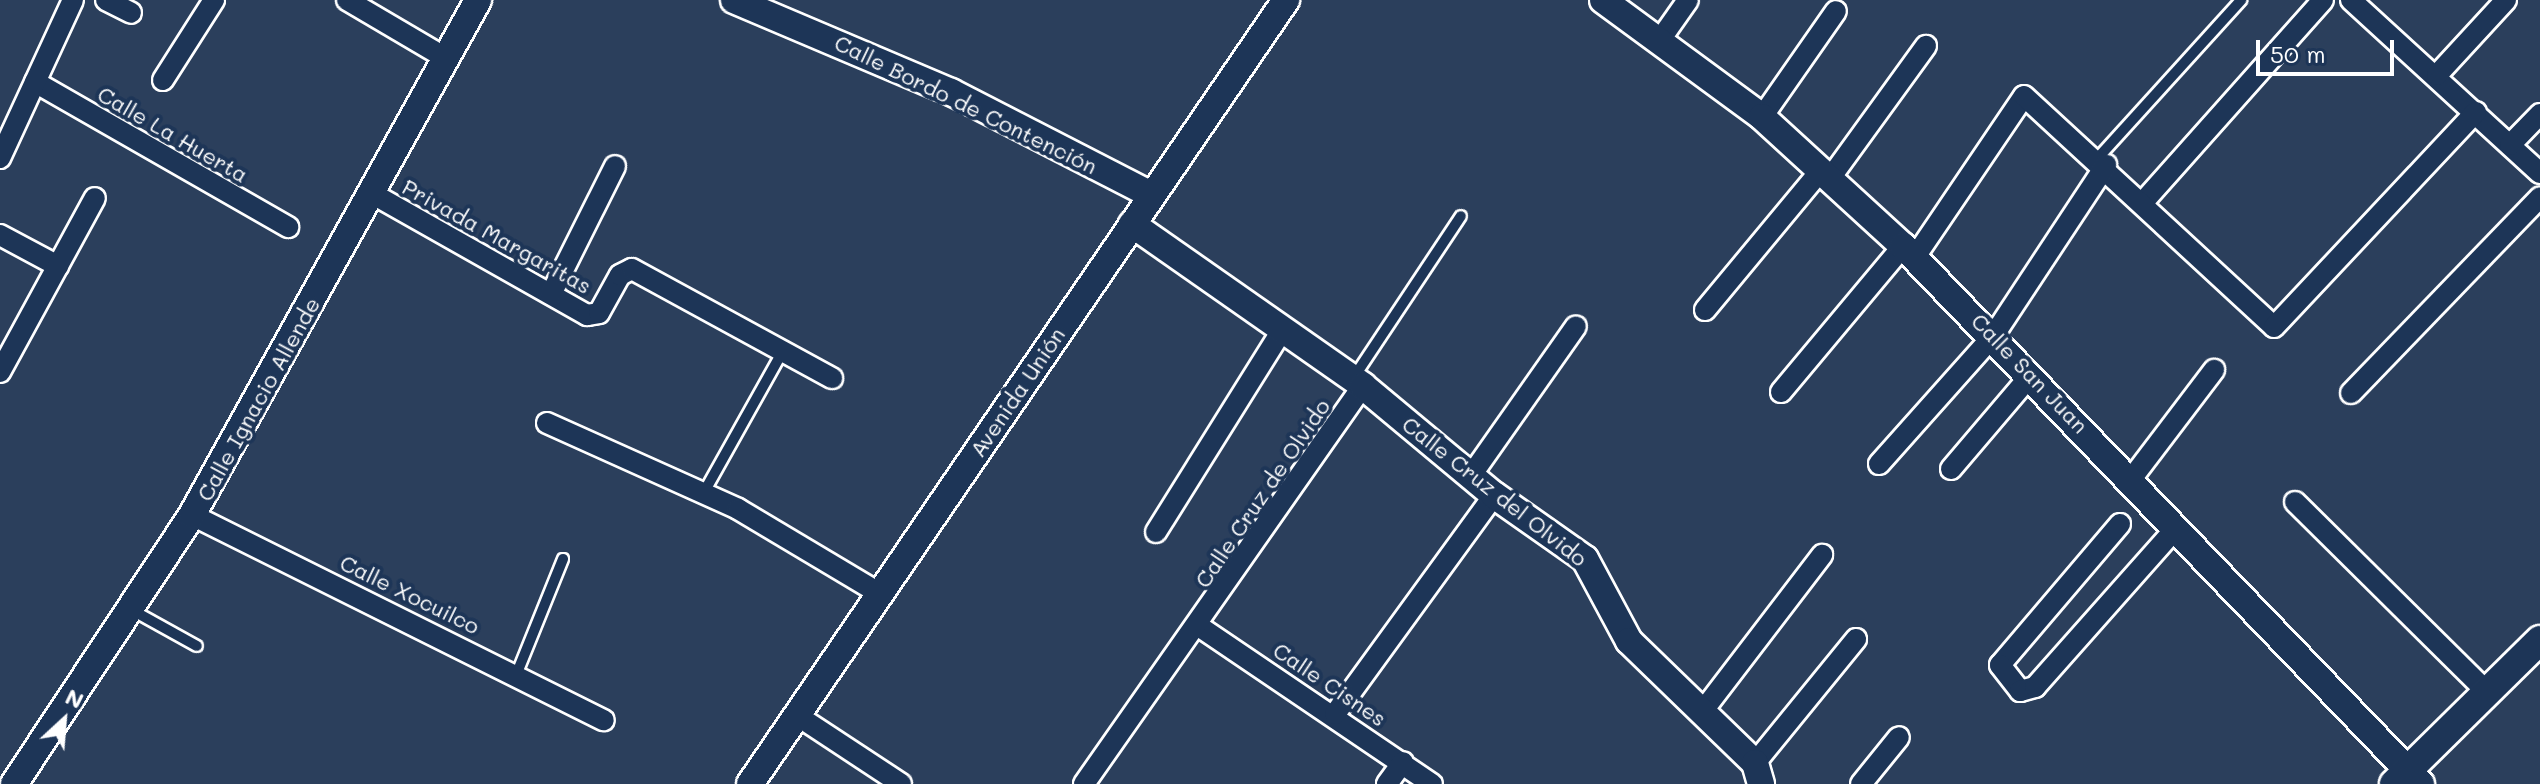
<!DOCTYPE html>
<html>
<head>
<meta charset="utf-8">
<style>
	body { margin:0 }
	#map { position:relative; width:2540px; height:784px; overflow:hidden; background:#2b3f5c; font-family:Mali,sans-serif }
	div>[style] { position:absolute }
	[style*='--x'] { left:calc(var(--x)*1px); top:calc(var(--y)*1px); width:calc(var(--w)*1px); rotate:calc(var(--a)*1deg) }
	.roads { filter:drop-shadow(2px 0 #fff) drop-shadow(-2px 0 #fff) drop-shadow(0 2px #fff) drop-shadow(0 -2px #fff) }
	.service>* { height:10px; margin:-5px; padding:0 5px; transform-origin:5px; border-radius:5px; background:#1d3557 }
	.minor>* { height:20px; margin:-10px; padding:0 10px; transform-origin:10px; border-radius:10px; background:#1d3557 }
	.tertiary>* { height:26px; margin:-13px; padding:0 13px; transform-origin:13px; border-radius:13px; background:#1d3557 }
	.secondary>* { height:28px; margin:-14px; padding:0 14px; transform-origin:14px; border-radius:14px; background:#1d3557 }
	span { translate:-50% -50%; white-space:nowrap; text-align:center; line-height:1.15; -webkit-text-stroke:8px #1d3557; paint-order:stroke }
	.street-label { font-size:22px; color:#fff }
	.north { position:absolute; left:24px; top:680px; width:80px; height:80px; -webkit-text-stroke:6px #1d3557; paint-order:stroke; rotate:26deg; font-size:22px; font-weight:700; line-height:32px; text-align:center; color:#fff }
	.north::after { content:''; display:block; margin:auto; width:28px; height:36px; background:#fff; clip-path:polygon(50% 0,100% 100%,50% 72%,0 100%) }
	.scale { position:absolute; left:2256px; top:40px; width:138px; height:36px; box-sizing:border-box; border:4px solid #fff; border-top:0; padding-left:10px; font-size:24px; line-height:28px; white-space:nowrap; color:#fff; -webkit-text-stroke:6px #1d3557; paint-order:stroke }
</style>
</head>
<body>
<div id="map">
	<div class="roads">
		<div class="service">
			<i style="--x:2097;--y:159;--w:215;--a:-47.8"></i>
			<i style="--x:1354;--y:377;--w:193;--a:-56.4"></i>
			<i style="--x:703;--y:494;--w:164;--a:-60.8"></i>
			<i style="--x:132;--y:610;--w:74;--a:29"></i>
			<i style="--x:517;--y:673;--w:123;--a:-68"></i>
		</div>
		<div class="minor">
			<i style="--x:106;--y:0;--w:28;--a:27"></i>
			<i style="--x:347;--y:0;--w:116;--a:30.5"></i>
			<i style="--x:2351;--y:0;--w:256;--a:42.5"></i>
			<i style="--x:1662;--y:37;--w:45;--a:-54.9"></i>
			<i style="--x:2437;--y:75;--w:102;--a:-47.4"></i>
			<i style="--x:163;--y:80;--w:95;--a:-57.5"></i>
			<i style="--x:35;--y:82;--w:292;--a:29.8"></i>
			<i style="--x:1762;--y:117;--w:129;--a:-55.1"></i>
			<i style="--x:2510;--y:145;--w:43;--a:-45.9"></i>
			<i style="--x:0;--y:158;--w:174;--a:-65.2"></i>
			<i style="--x:1831;--y:177;--w:162;--a:-54.1"></i>
			<i style="--x:373;--y:194;--w:246;--a:29.5"></i>
			<i style="--x:587;--y:315;--w:12;--a:-9"></i>
			<i style="--x:599;--y:313;--w:43;--a:-61.1"></i>
			<i style="--x:620;--y:275;--w:13;--a:-27"></i>
			<i style="--x:632;--y:269;--w:228;--a:28.6"></i>
			<i style="--x:2144;--y:201;--w:269;--a:-48.3"></i>
			<i style="--x:0;--y:235;--w:66;--a:28.1"></i>
			<i style="--x:1915;--y:257;--w:194;--a:-55.9"></i>
			<i style="--x:2024;--y:96;--w:340;--a:42.7"></i>
			<i style="--x:2274;--y:327;--w:295;--a:-46.8"></i>
			<i style="--x:551;--y:294;--w:143;--a:-63.4"></i>
			<i style="--x:1705;--y:310;--w:183;--a:-50.3"></i>
			<i style="--x:0;--y:372;--w:198;--a:-61.4"></i>
			<i style="--x:1781;--y:392;--w:190;--a:-50.1"></i>
			<i style="--x:2351;--y:393;--w:272;--a:-46"></i>
			<i style="--x:547;--y:423;--w:209;--a:24.2"></i>
			<i style="--x:738;--y:509;--w:164;--a:30.8"></i>
			<i style="--x:1879;--y:464;--w:173;--a:-48.3"></i>
			<i style="--x:1994;--y:335;--w:204;--a:-56.6"></i>
			<i style="--x:1951;--y:469;--w:123;--a:-49.6"></i>
			<i style="--x:1470;--y:477;--w:184;--a:-54.9"></i>
			<i style="--x:2132;--y:478;--w:136;--a:-52.8"></i>
			<i style="--x:2295;--y:502;--w:270;--a:44.7"></i>
			<i style="--x:192;--y:515;--w:460;--a:26.5"></i>
			<i style="--x:2120;--y:524;--w:185;--a:130.4"></i>
			<i style="--x:2000;--y:665;--w:33;--a:52"></i>
			<i style="--x:2020;--y:691;--w:16;--a:-15"></i>
			<i style="--x:2035;--y:687;--w:214;--a:-48.4"></i>
			<i style="--x:1156;--y:532;--w:239;--a:-58"></i>
			<i style="--x:1200;--y:627;--w:280;--a:34.1"></i>
			<i style="--x:1702;--y:712;--w:198;--a:-52.6"></i>
			<i style="--x:795;--y:714;--w:127;--a:33.4"></i>
			<i style="--x:1335;--y:714;--w:271;--a:-54"></i>
			<i style="--x:1755;--y:763;--w:160;--a:-50.8"></i>
			<i style="--x:1084;--y:784;--w:486;--a:-55"></i>
			<i style="--x:1387;--y:784;--w:27;--a:-54"></i>
			<i style="--x:1861;--y:784;--w:60;--a:-51"></i>
		</div>
		<div class="tertiary">
			<i style="--x:734;--y:0;--w:236;--a:23"></i>
			<i style="--x:951;--y:92;--w:225;--a:27.2"></i>
			<i style="--x:1603;--y:0;--w:197;--a:36.3"></i>
			<i style="--x:1762;--y:117;--w:191;--a:42.5"></i>
			<i style="--x:1903;--y:246;--w:747;--a:46.09"></i>
			<i style="--x:1132;--y:224;--w:282;--a:35"></i>
			<i style="--x:1363;--y:386;--w:170;--a:39.8"></i>
			<i style="--x:1494;--y:495;--w:111;--a:35.1"></i>
			<i style="--x:1585;--y:559;--w:93;--a:61.8"></i>
			<i style="--x:1629;--y:641;--w:175;--a:44.1"></i>
			<i style="--x:1755;--y:763;--w:22;--a:74"></i>
			<i style="--x:14;--y:784;--w:323;--a:-56.5"></i>
			<i style="--x:192;--y:515;--w:589;--a:-60.95"></i>
			<i style="--x:750;--y:784;--w:950;--a:-55.64"></i>
		</div>
		<div class="secondary">
			<i style="--x:2394;--y:784;--w:205;--a:-44.6"></i>
		</div>
	</div>
	<div class="street-label">
		<span style="left:966px;top:104px;rotate:26deg">Calle Bordo de Contención</span>
		<span style="left:173px;top:134px;rotate:30deg">Calle La Huerta</span>
		<span style="left:497px;top:236px;rotate:29deg">Privada Margaritas</span>
		<span style="left:2030px;top:373px;rotate:46deg">Calle San Juan</span>
		<span style="left:1017px;top:392px;rotate:-56deg">Avenida Unión</span>
		<span style="left:258px;top:399px;rotate:-61deg">Calle Ignacio Allende</span>
		<span style="left:1495px;top:491px;rotate:38deg">Calle Cruz del Olvido</span>
		<span style="left:1262px;top:493px;rotate:-56deg">Calle Cruz de Olvido</span>
		<span style="left:410px;top:594px;rotate:26deg">Calle Xocuilco</span>
		<span style="left:1330px;top:684px;rotate:34deg">Calle Cisnes</span>
	</div>
	<div class="north">N</div>
	<div class="scale">50 m</div>
</div>
</body>
</html>
